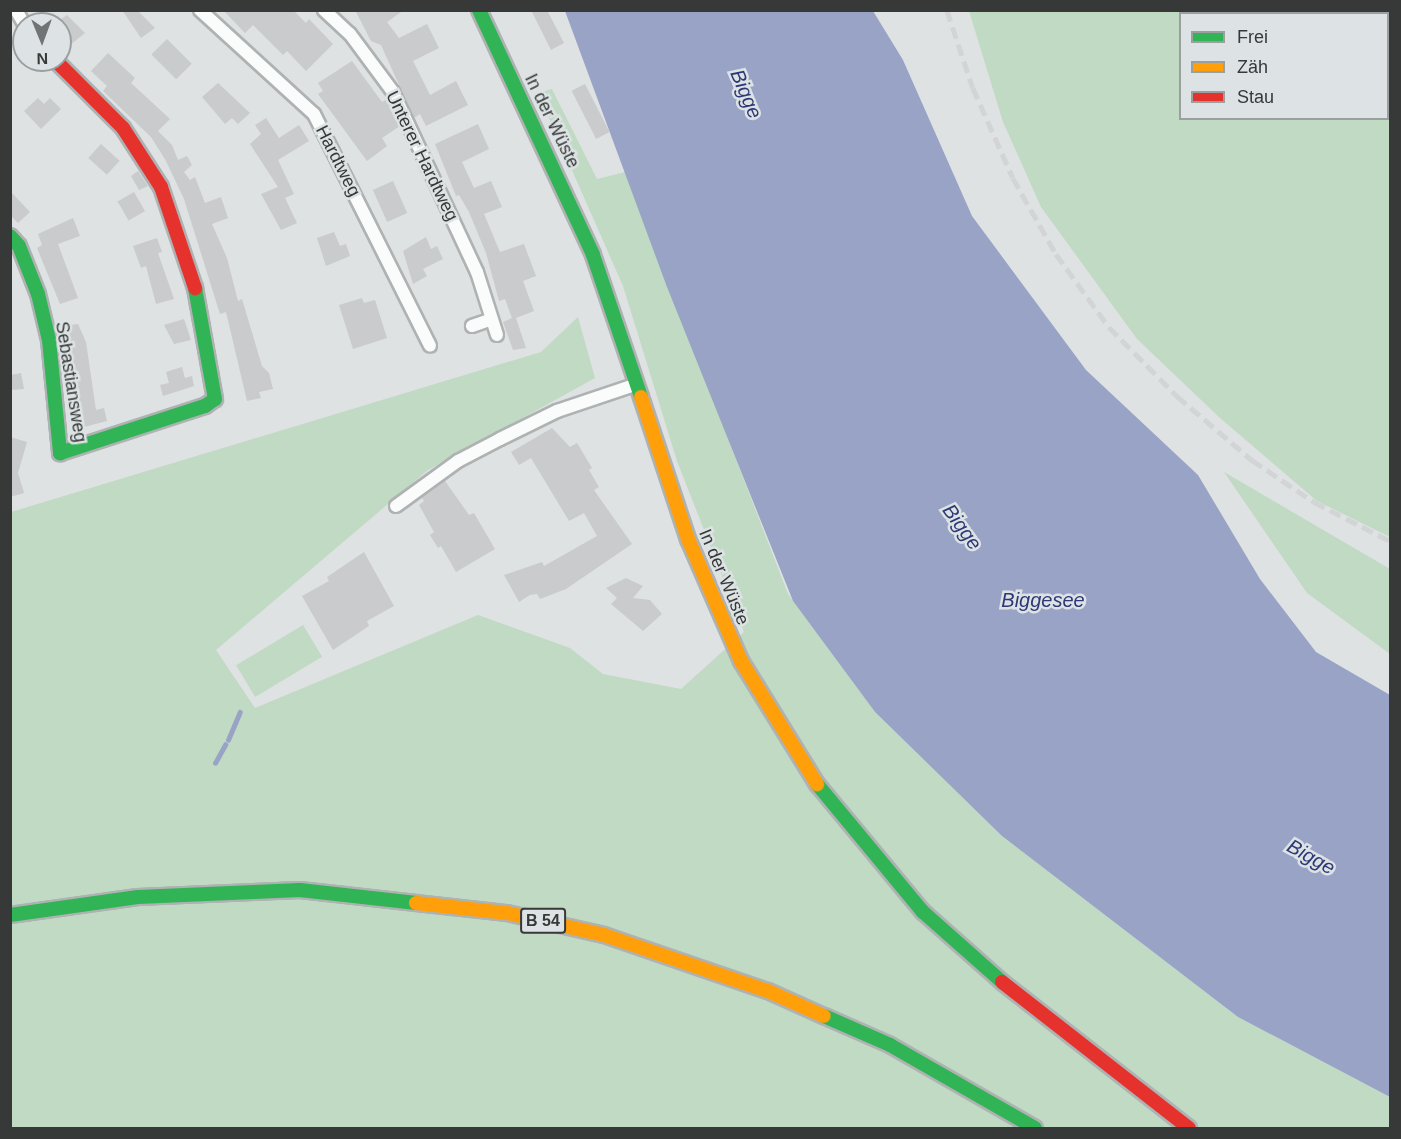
<!DOCTYPE html>
<html>
<head>
<meta charset="utf-8">
<style>
	body { margin:0 }
	#map { position:relative; width:1401px; height:1139px; overflow:hidden; background:#dee2e3; font-family:Helvetica,sans-serif }
	div>[style] { position:absolute }
	[style*='--x'] { left:calc(var(--x)*1px); top:calc(var(--y)*1px); width:calc(var(--w)*1px); rotate:calc(var(--a)*1deg) }
	.green>* { inset:0; background:#c0dac3; transform-origin:0 0 }
	.water>* { inset:0; background:#99a3c6 }
	.stream>* { height:4.5px; margin:-2.25px; padding:0 2.25px; transform-origin:2.25px; border-radius:2.25px; background:#99a3c6 }
	.building>* { inset:0; background:#c9cbcc; transform-origin:0 0 }
	.roads { filter:drop-shadow(2px 0 #afb2b3) drop-shadow(-2px 0 #afb2b3) drop-shadow(0 2px #afb2b3) drop-shadow(0 -2px #afb2b3) }
	.street>* { height:12px; margin:-6px; padding:0 6px; transform-origin:6px; border-radius:6px; background:#fafbfb }
	.fast>* { height:14px; margin:-7px; padding:0 7px; transform-origin:7px; border-radius:7px; background:#30b455 }
	.slow>* { height:14px; margin:-7px; padding:0 7px; transform-origin:7px; border-radius:7px; background:#ff9f0a }
	.jam>* { height:14px; margin:-7px; padding:0 7px; transform-origin:7px; border-radius:7px; background:#e5322d }
	.rail>* { height:4.5px; margin-top:-2.25px; transform-origin:0; background:repeating-linear-gradient(90deg,#d3d4d5 0 12px,transparent 0 18px) }
	span { translate:-50% -50%; white-space:nowrap; text-align:center; line-height:1.15; -webkit-text-stroke:5px #dde3e4; paint-order:stroke }
	.shield-label span { padding:2px 4px; background:#dde3e4; border:2px solid; border-radius:4px; -webkit-text-stroke-width:0 }
	.shield-label { font-size:16px; color:#373939; font-weight:700 }
	.street-label { font-size:18px; color:#373939 }
	.water-label { font-size:20px; color:#2d3876; font-style:italic }
	.frame { position:absolute; inset:0; border:12px solid #373939; pointer-events:none }
	.legend { position:absolute; left:1179px; top:12px; width:210px; height:108px; box-sizing:border-box; background:#dde3e4; border:2px solid #9b9fa0; margin:0; padding:8px 10px; list-style:none; font-size:18px; color:#373939 }
	.legend li { display:flex; align-items:center; gap:12px; height:30px }
	.legend b { width:30px; border:2px solid #9b9fa0 }
	.north { position:absolute; left:12px; top:12px; width:60px; height:60px; box-sizing:border-box; background:#dde3e4; border:2px solid #9b9fa0; border-radius:50%; rotate:179deg; font-size:16px; font-weight:700; line-height:24px; text-align:center; color:#373939 }
	.north::after { content:''; display:block; margin:auto; width:21px; height:27px; background:#717474; clip-path:polygon(50% 0,100% 100%,50% 72%,0 100%) }
</style>
</head>
<body>
<div id="map">
	<div class="green">
		<i style="clip-path:polygon(evenodd,969px 11px,1390px 11px,1390px 537px,1317px 501px,1220px 418px,1137px 339px,1041px 207px,1003px 122px,969px 11px,1180px 14px,1388px 14px,1388px 118px,1180px 118px,1180px 14px)"></i>
		<i style="clip-path:polygon(552px 89px,597px 179px,625px 172px,788px 594px,875px 712px,1002px 836px,1238px 1017px,1390px 1097px,1390px 1128px,11px 1128px,11px 512px,541px 352px,578px 317px,595px 378px,428px 470px,216px 650px,255px 708px,478px 615px,570px 648px,603px 674px,681px 689px,744px 632px,677px 461px,623px 286px,538px 93px)"></i>
		<i style="clip-path:polygon(1224px 472px,1390px 569px,1390px 654px,1307px 593px)"></i>
		<i style="left:303px;top:625px;width:37px;height:78px;rotate:59deg"></i>
	</div>
	<div class="water">
		<i style="clip-path:polygon(565px 11px,873px 11px,903px 60px,972px 216px,1086px 370px,1198px 475px,1260px 579px,1316px 652px,1390px 695px,1390px 1097px,1238px 1017px,1002px 836px,875px 712px,793px 601px,667px 287px)"></i>
	</div>
	<div class="stream">
		<i style="--x:228;--y:740;--w:30;--a:-67"></i>
		<i style="--x:215;--y:763;--w:21;--a:-61"></i>
	</div>
	<div class="building">
		<i style="clip-path:polygon(122px 10px,137px 10px,155px 28px,141px 38px)"></i>
		<i style="clip-path:polygon(223px 10px,293px 10px,306px 23px,309px 19px,333px 44px,306px 71px,287px 51px,283px 55px,253px 25px,245px 33px)"></i>
		<i style="clip-path:polygon(355px 10px,404px 10px,387px 22px,399px 38px,427px 24px,439px 48px,413px 61px,430px 95px,456px 81px,468px 105px,426px 126px,420px 114px,414px 118px,381px 45px,371px 41px)"></i>
		<i style="clip-path:polygon(531px 10px,547px 10px,564px 43px,551px 50px)"></i>
		<i style="clip-path:polygon(67px 15px,85px 33px,65px 49px,60px 43px,60px 20px)"></i>
		<i style="left:167px;top:39px;width:35px;height:22px;rotate:45deg"></i>
		<i style="clip-path:polygon(108px 53px,135px 78px,131px 83px,170px 119px,158px 131px,172px 145px,178px 160px,187px 156px,192px 165px,184px 172px,190px 180px,195px 177px,205px 203px,221px 197px,228px 218px,212px 224px,227px 258px,238px 301px,242px 299px,262px 366px,269px 373px,273px 389px,259px 392px,261px 398px,247px 401px,226px 312px,220px 314px,184px 199px,166px 161px,151px 137px,103px 91px,107px 86px,91px 71px)"></i>
		<i style="clip-path:polygon(352px 61px,382px 102px,387px 99px,400px 126px,382px 138px,387px 146px,367px 161px,318px 94px,323px 91px,318px 83px)"></i>
		<i style="clip-path:polygon(218px 83px,250px 113px,238px 124px,232px 118px,225px 124px,202px 97px)"></i>
		<i style="left:585px;top:84px;width:54px;height:15px;rotate:63deg"></i>
		<i style="clip-path:polygon(38px 98px,44px 104px,50px 98px,61px 109px,41px 129px,24px 111px)"></i>
		<i style="clip-path:polygon(266px 118px,279px 138px,299px 125px,309px 141px,278px 160px,294px 194px,285px 198px,297px 223px,281px 230px,261px 194px,278px 187px,250px 144px,261px 134px,255px 125px)"></i>
		<i style="clip-path:polygon(478px 124px,489px 149px,462px 162px,474px 188px,491px 181px,502px 207px,484px 214px,500px 252px,524px 244px,536px 276px,523px 281px,534px 311px,516px 318px,526px 348px,513px 350px,503px 322px,512px 318px,505px 299px,499px 301px,486px 253px,469px 212px,459px 195px,456px 196px,435px 144px)"></i>
		<i style="left:101px;top:144px;width:25px;height:19px;rotate:42deg"></i>
		<i style="clip-path:polygon(138px 171px,148px 186px,139px 190px,131px 176px)"></i>
		<i style="left:393px;top:181px;width:35px;height:22px;rotate:66deg"></i>
		<i style="clip-path:polygon(10px 191px,30px 212px,18px 223px,10px 215px)"></i>
		<i style="left:134px;top:192px;width:22px;height:19px;rotate:60deg"></i>
		<i style="clip-path:polygon(73px 218px,80px 236px,58px 244px,78px 298px,60px 304px,37px 248px,42px 245px,38px 234px)"></i>
		<i style="clip-path:polygon(334px 232px,340px 246px,346px 244px,350px 256px,326px 266px,317px 238px)"></i>
		<i style="clip-path:polygon(426px 237px,431px 249px,437px 246px,443px 259px,423px 269px,427px 276px,413px 284px,403px 251px)"></i>
		<i style="clip-path:polygon(157px 238px,162px 252px,158px 253px,174px 299px,156px 304px,146px 266px,141px 268px,133px 246px)"></i>
		<i style="clip-path:polygon(362px 298px,364px 303px,375px 300px,387px 338px,353px 349px,339px 305px)"></i>
		<i style="clip-path:polygon(184px 319px,191px 340px,174px 344px,164px 325px)"></i>
		<i style="clip-path:polygon(78px 324px,86px 342px,96px 410px,104px 408px,107px 421px,80px 428px,62px 326px)"></i>
		<i style="clip-path:polygon(182px 367px,185px 378px,192px 376px,194px 386px,163px 396px,160px 385px,169px 383px,166px 372px)"></i>
		<i style="clip-path:polygon(21px 373px,24px 389px,10px 390px,10px 375px)"></i>
		<i style="clip-path:polygon(552px 428px,570px 447px,577px 443px,592px 468px,589px 470px,599px 487px,594px 490px,632px 544px,566px 589px,540px 599px,537px 594px,530px 595px,519px 602px,504px 575px,542px 562px,544px 566px,597px 536px,584px 513px,569px 521px,531px 458px,519px 465px,511px 452px)"></i>
		<i style="clip-path:polygon(10px 437px,27px 442px,18px 473px,24px 493px,10px 497px)"></i>
		<i style="clip-path:polygon(445px 481px,469px 515px,474px 513px,495px 549px,456px 572px,441px 546px,438px 548px,430px 535px,434px 532px,419px 505px,424px 501px,422px 498px)"></i>
		<i style="clip-path:polygon(364px 552px,394px 606px,367px 621px,369px 626px,333px 650px,302px 596px,329px 581px,327px 577px)"></i>
		<i style="clip-path:polygon(626px 578px,643px 586px,633px 598px,650px 600px,662px 614px,643px 631px,611px 604px,617px 598px,606px 588px)"></i>
	</div>
	<div class="roads">
		<div class="street">
			<i style="--x:16;--y:10;--w:16;--a:60"></i>
			<i style="--x:200;--y:10;--w:154;--a:42.4"></i>
			<i style="--x:314;--y:114;--w:259;--a:63.4"></i>
			<i style="--x:324;--y:10;--w:35;--a:43"></i>
			<i style="--x:350;--y:34;--w:72;--a:53.4"></i>
			<i style="--x:393;--y:92;--w:199;--a:65"></i>
			<i style="--x:477;--y:272;--w:66;--a:72.4"></i>
			<i style="--x:472;--y:326;--w:21;--a:-19"></i>
			<i style="--x:396;--y:506;--w:77;--a:-36"></i>
			<i style="--x:458;--y:461;--w:47;--a:-27.6"></i>
			<i style="--x:500;--y:439;--w:64;--a:-26.2"></i>
			<i style="--x:557;--y:411;--w:84;--a:-18.6"></i>
		</div>
		<div class="fast">
			<i style="--x:479;--y:10;--w:270;--a:65"></i>
			<i style="--x:593;--y:255;--w:150;--a:71.3"></i>
			<i style="--x:10;--y:236;--w:13;--a:48"></i>
			<i style="--x:19;--y:246;--w:52;--a:68.4"></i>
			<i style="--x:38;--y:294;--w:47;--a:76.6"></i>
			<i style="--x:49;--y:340;--w:114;--a:84.4"></i>
			<i style="--x:60;--y:453;--w:152;--a:-18"></i>
			<i style="--x:205;--y:406;--w:12;--a:-35"></i>
			<i style="--x:215;--y:399;--w:113;--a:-100.2"></i>
			<i style="--x:817;--y:784;--w:166;--a:50.4"></i>
			<i style="--x:923;--y:912;--w:106;--a:41.5"></i>
			<i style="--x:10;--y:915;--w:129;--a:-8"></i>
			<i style="--x:138;--y:897;--w:162;--a:-2.5"></i>
			<i style="--x:300;--y:890;--w:117;--a:6.4"></i>
			<i style="--x:824;--y:1016;--w:72;--a:23.7"></i>
			<i style="--x:890;--y:1045;--w:167;--a:29.8"></i>
		</div>
		<div class="slow">
			<i style="--x:641;--y:397;--w:150;--a:71.7"></i>
			<i style="--x:688;--y:539;--w:133;--a:66.5"></i>
			<i style="--x:741;--y:661;--w:145;--a:58.3"></i>
			<i style="--x:416;--y:903;--w:92;--a:6.3"></i>
			<i style="--x:507;--y:913;--w:99;--a:12.8"></i>
			<i style="--x:604;--y:935;--w:173;--a:18.9"></i>
			<i style="--x:768;--y:991;--w:61;--a:24.1"></i>
		</div>
		<div class="jam">
			<i style="--x:55;--y:60;--w:96;--a:45"></i>
			<i style="--x:123;--y:128;--w:70;--a:57.2"></i>
			<i style="--x:161;--y:187;--w:107;--a:71.4"></i>
			<i style="--x:1002;--y:982;--w:237;--a:38"></i>
		</div>
	</div>
	<div class="rail">
		<i style="--x:947;--y:10;--w:82;--a:71.6"></i>
		<i style="--x:973;--y:88;--w:98;--a:66"></i>
		<i style="--x:1013;--y:178;--w:87;--a:60.5"></i>
		<i style="--x:1056;--y:254;--w:90;--a:54"></i>
		<i style="--x:1109;--y:327;--w:97;--a:45.4"></i>
		<i style="--x:1177;--y:396;--w:99;--a:40.5"></i>
		<i style="--x:1252;--y:460;--w:75;--a:34.1"></i>
		<i style="--x:1314;--y:502;--w:85;--a:27.2"></i>
	</div>
	<div class="shield-label">
		<span style="left:543px;top:921px">B 54</span>
	</div>
	<div class="street-label">
		<span style="left:552px;top:121px;rotate:64deg">In der Wüste</span>
		<span style="left:422px;top:156px;rotate:64deg">Unterer Hardtweg</span>
		<span style="left:338px;top:161px;rotate:63deg">Hardtweg</span>
		<span style="left:71px;top:382px;rotate:81deg">Sebastiansweg</span>
		<span style="left:724px;top:577px;rotate:67deg">In der Wüste</span>
	</div>
	<div class="water-label">
		<span style="left:746px;top:94px;rotate:67deg">Bigge</span>
		<span style="left:962px;top:527px;rotate:54deg">Bigge</span>
		<span style="left:1043px;top:600px">Biggesee</span>
		<span style="left:1311px;top:857px;rotate:29deg">Bigge</span>
	</div>
	<div class="frame"></div>
	<ul class="legend">
	<li><b style="height:8px;background:#30b455"></b>Frei</li>
	<li><b style="height:8px;background:#ff9f0a"></b>Zäh</li>
	<li><b style="height:8px;background:#e5322d"></b>Stau</li>
	</ul>
	<div class="north">N</div>
</div>
</body>
</html>
